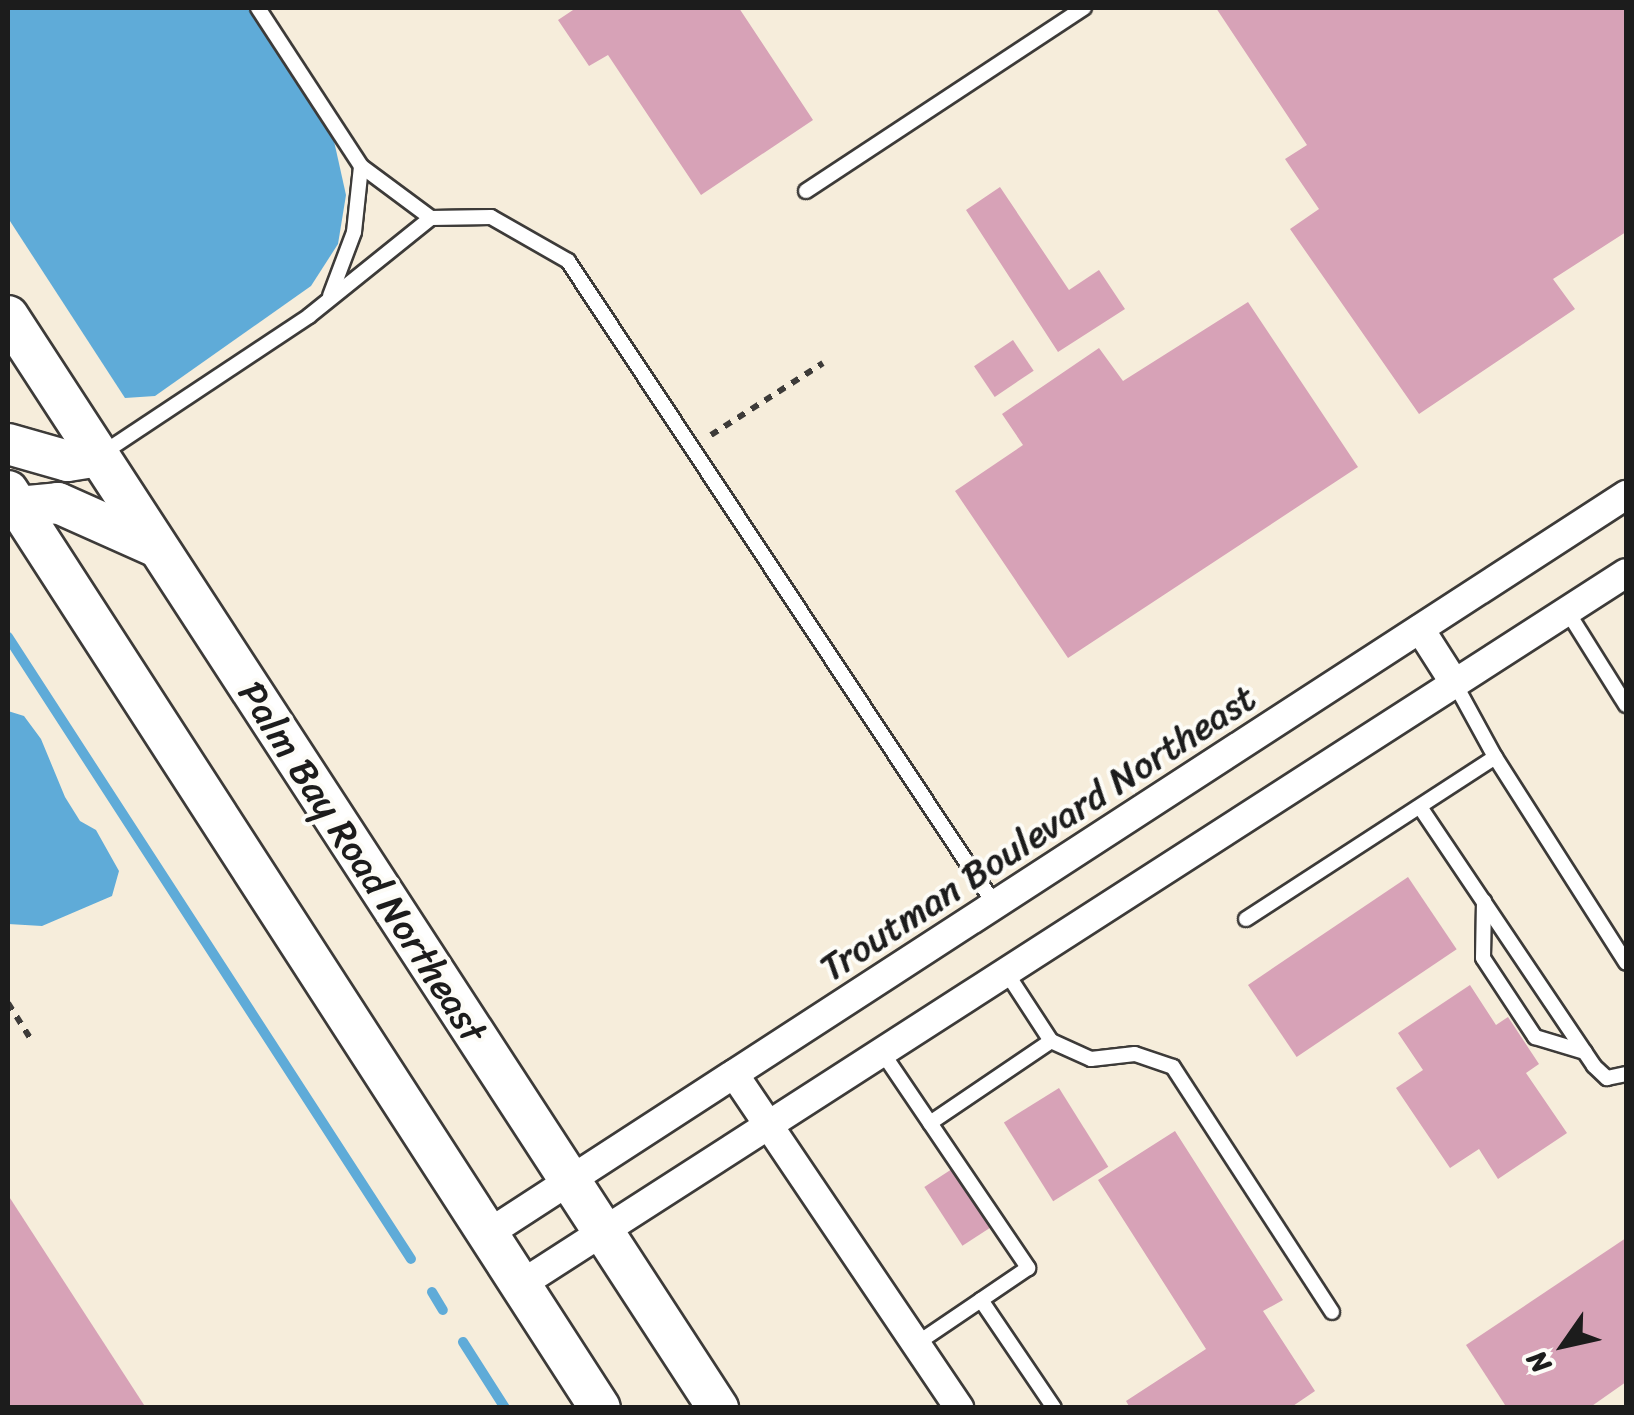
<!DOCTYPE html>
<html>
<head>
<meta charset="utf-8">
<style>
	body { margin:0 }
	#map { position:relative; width:1634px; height:1415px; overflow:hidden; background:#f6eddb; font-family:Sriracha,sans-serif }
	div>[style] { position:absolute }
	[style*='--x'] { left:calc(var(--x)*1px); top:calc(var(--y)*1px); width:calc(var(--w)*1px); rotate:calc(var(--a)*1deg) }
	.water>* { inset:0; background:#5fabd8 }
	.stream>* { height:10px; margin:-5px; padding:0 5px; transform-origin:5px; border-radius:5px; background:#5fabd8 }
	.building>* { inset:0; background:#d7a2b7; transform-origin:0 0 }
	.path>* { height:6px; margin-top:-3px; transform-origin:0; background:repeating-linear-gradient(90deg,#3d3b39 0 8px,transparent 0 16px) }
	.roads { filter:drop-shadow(2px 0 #3d3b39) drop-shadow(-2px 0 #3d3b39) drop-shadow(0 2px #3d3b39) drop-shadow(0 -2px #3d3b39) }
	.lane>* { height:14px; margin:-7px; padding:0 7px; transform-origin:7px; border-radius:7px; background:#fff }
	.street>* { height:28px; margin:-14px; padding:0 14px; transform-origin:14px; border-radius:14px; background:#fff }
	.secondary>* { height:40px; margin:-20px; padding:0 20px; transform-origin:20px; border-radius:20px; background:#fff }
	span { translate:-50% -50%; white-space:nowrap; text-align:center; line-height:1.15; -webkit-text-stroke:8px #fdfcf7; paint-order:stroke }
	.street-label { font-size:38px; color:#1c1c1c }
	.frame { position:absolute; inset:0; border:10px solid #1c1c1c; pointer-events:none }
	.north { position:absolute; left:1514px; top:1295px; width:100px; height:100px; -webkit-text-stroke:8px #fdfcf7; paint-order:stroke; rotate:236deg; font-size:28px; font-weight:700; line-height:40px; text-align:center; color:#1c1c1c }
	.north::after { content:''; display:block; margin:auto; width:35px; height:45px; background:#1c1c1c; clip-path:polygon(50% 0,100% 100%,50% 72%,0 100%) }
</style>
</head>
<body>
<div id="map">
	<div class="water">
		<i style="clip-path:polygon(8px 8px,253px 8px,330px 123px,346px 195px,338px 244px,311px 286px,155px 396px,125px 398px,8px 218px)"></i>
		<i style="clip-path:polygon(8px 711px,24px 716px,41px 739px,65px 797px,80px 821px,96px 830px,119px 871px,112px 896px,42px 926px,8px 924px)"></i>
	</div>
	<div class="stream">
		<i style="--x:8;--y:637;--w:741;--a:57.06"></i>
		<i style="--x:432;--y:1292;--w:21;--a:59"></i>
		<i style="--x:463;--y:1342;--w:78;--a:57.5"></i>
	</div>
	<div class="building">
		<i style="clip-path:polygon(576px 8px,739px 8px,813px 120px,701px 195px,608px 55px,589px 66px,558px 20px)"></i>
		<i style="clip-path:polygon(1216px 8px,1626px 8px,1626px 232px,1553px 279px,1575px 309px,1419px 414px,1290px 229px,1319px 209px,1285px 159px,1307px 145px)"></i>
		<i style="clip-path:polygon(1000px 187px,1069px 290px,1099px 270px,1125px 309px,1058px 352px,966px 210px)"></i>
		<i style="clip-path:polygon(1248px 302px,1358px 467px,1068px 658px,955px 491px,1023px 445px,1002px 414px,1099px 348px,1123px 381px)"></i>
		<i style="left:1013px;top:340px;width:37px;height:47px;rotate:56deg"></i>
		<i style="left:1408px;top:877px;width:87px;height:193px;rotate:56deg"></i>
		<i style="clip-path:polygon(1470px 985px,1496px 1025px,1508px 1017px,1539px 1064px,1526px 1073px,1567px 1133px,1498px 1179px,1479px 1149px,1450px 1168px,1396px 1088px,1423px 1070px,1398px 1033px)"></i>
		<i style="left:1059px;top:1088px;width:93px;height:65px;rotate:58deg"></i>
		<i style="clip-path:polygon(1175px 1131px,1283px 1300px,1263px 1311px,1315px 1391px,1290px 1408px,1130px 1408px,1126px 1401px,1206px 1349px,1098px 1180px)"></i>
		<i style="left:952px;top:1169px;width:70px;height:33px;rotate:57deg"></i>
		<i style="clip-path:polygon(8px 1195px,146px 1408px,8px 1408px)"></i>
		<i style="clip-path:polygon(1626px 1238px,1626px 1382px,1589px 1408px,1507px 1408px,1466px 1345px)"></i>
	</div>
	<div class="path">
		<i style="--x:711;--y:435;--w:133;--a:-32.7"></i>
		<i style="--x:8;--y:1003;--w:41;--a:57.8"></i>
	</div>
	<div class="roads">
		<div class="lane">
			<i style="--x:258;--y:8;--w:189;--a:56.9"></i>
			<i style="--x:361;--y:166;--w:87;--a:36.6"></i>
			<i style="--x:806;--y:191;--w:333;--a:-33.4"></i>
			<i style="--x:330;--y:296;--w:68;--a:-69.4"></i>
			<i style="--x:354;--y:232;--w:66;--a:-83.9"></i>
			<i style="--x:100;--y:455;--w:251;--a:-33.6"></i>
			<i style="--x:309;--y:316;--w:156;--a:-38.8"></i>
			<i style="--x:431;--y:218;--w:60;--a:-1"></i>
			<i style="--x:491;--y:217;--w:89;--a:29.7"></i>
			<i style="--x:568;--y:261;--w:773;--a:56.45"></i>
			<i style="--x:1567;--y:611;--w:111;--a:57.9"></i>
			<i style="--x:1495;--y:757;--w:244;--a:57.5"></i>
			<i style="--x:1420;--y:807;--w:312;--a:56.1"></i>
			<i style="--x:1594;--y:1066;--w:18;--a:43"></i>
			<i style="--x:1607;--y:1078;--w:19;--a:-12"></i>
			<i style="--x:1484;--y:901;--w:57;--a:91"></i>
			<i style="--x:1483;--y:958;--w:95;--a:56.6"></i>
			<i style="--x:1535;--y:1037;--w:52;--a:16.7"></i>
			<i style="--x:1246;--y:919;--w:297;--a:-33"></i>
			<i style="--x:1495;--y:757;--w:83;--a:-118.7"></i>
			<i style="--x:1006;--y:972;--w:82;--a:56.9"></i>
			<i style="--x:1051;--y:1041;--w:44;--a:24.2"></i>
			<i style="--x:1091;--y:1059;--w:44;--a:-6.5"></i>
			<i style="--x:1135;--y:1054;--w:40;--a:18.9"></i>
			<i style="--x:1173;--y:1067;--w:292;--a:57"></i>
			<i style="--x:882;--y:1052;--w:261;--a:55.9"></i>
			<i style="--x:1028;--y:1268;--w:57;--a:145.8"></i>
			<i style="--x:930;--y:1123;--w:146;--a:-34.1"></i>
			<i style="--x:916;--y:1344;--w:78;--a:-34.1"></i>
			<i style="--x:981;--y:1300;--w:130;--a:55.9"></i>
		</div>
		<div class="street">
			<i style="--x:1420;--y:629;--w:65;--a:57.5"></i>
			<i style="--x:734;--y:1074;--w:403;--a:56"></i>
			<i style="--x:489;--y:1233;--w:1356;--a:-32.99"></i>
			<i style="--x:520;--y:1285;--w:1315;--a:-32.77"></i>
		</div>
		<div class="secondary">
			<i style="--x:8;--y:316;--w:1303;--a:56.97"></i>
			<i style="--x:8;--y:444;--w:62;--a:15.8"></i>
			<i style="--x:68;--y:461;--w:30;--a:-9"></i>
			<i style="--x:8;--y:491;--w:1091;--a:57.15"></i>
			<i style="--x:18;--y:507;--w:40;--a:-5.7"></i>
			<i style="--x:58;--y:503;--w:108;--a:24"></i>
		</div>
	</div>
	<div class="street-label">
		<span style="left:1038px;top:833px;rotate:-33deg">Troutman Boulevard Northeast</span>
		<span style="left:362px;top:862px;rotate:57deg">Palm Bay Road Northeast</span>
	</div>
	<div class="frame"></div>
	<div class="north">N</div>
</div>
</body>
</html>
